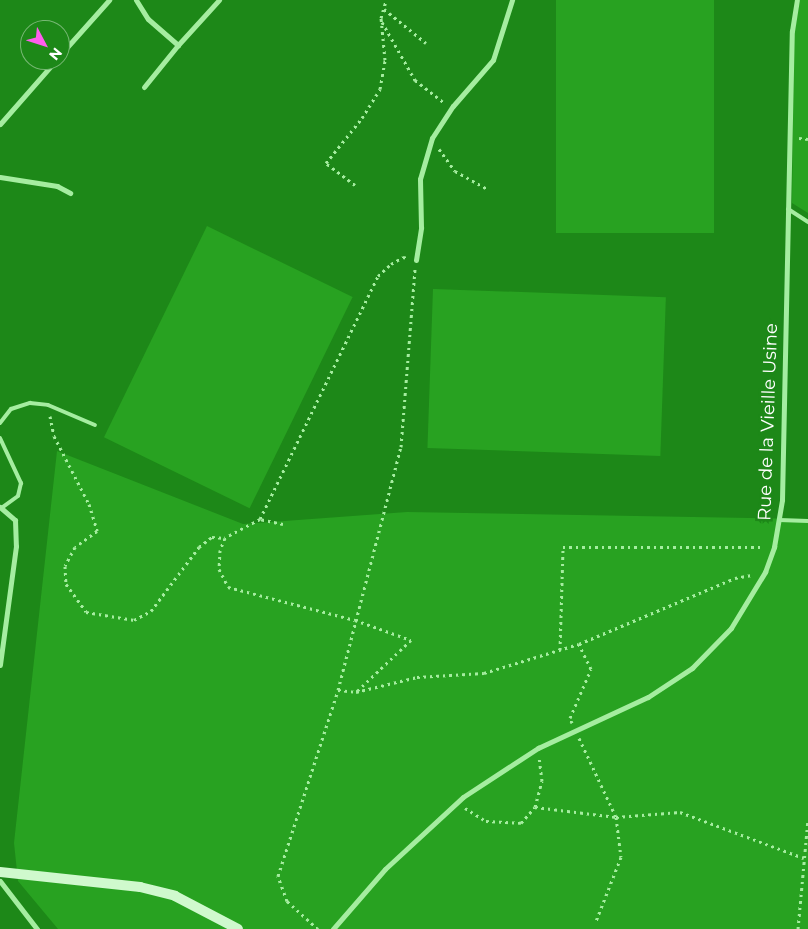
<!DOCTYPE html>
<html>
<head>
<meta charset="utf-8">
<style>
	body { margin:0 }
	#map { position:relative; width:808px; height:929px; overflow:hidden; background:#1d8818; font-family:Montserrat,sans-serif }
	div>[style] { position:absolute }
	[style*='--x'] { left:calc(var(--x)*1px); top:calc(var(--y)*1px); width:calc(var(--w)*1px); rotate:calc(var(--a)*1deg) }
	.green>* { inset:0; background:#28a221; transform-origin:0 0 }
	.path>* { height:3px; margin-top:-1.5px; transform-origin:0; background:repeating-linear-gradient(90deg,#a5eda0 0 2.5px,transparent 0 6.5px) }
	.service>* { height:4px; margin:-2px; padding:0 2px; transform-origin:2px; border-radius:2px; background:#a5eda0 }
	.minor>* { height:5px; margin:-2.5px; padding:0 2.5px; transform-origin:2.5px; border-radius:2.5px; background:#a5eda0 }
	.secondary>* { height:10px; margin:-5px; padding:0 5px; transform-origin:5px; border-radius:5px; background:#cff9cd }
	span { translate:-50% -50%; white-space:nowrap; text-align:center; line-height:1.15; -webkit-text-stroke:5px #1d8818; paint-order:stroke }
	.street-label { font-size:18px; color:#fff }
	.north { position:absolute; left:20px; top:20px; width:50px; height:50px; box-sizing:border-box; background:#1d8818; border:1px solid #77b874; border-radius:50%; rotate:130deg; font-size:14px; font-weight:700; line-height:20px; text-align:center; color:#fff }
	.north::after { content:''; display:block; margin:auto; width:18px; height:22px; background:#ff5dee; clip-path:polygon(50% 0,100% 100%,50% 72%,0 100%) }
</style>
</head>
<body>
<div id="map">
	<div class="green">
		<i style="left:556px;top:0;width:158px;height:233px"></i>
		<i style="clip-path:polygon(800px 0,808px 0,808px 213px,792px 203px,794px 35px)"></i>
		<i style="left:207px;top:226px;width:162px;height:235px;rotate:26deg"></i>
		<i style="left:433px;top:289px;width:233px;height:159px;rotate:2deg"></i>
		<i style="clip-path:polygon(57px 451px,243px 524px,407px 512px,808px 519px,808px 929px,58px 929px,18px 881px,14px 843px)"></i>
	</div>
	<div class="path">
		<i style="--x:384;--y:9;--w:54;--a:39"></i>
		<i style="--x:382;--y:22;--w:67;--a:60.4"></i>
		<i style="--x:415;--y:80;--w:36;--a:38"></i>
		<i style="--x:799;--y:138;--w:9;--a:6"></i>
		<i style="--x:439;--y:149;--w:27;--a:54"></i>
		<i style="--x:455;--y:171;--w:37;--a:29"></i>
		<i style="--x:355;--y:185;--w:36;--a:-143"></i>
		<i style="--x:326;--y:163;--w:58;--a:-51.3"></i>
		<i style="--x:362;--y:118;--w:34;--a:-58"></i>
		<i style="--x:380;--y:89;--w:29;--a:-80"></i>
		<i style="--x:385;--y:60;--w:42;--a:-95.4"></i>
		<i style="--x:381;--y:18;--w:19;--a:-74"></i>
		<i style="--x:50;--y:416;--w:20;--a:79"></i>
		<i style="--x:54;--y:436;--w:76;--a:62.8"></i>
		<i style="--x:89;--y:504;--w:28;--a:73"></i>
		<i style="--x:97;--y:531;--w:27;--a:144"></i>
		<i style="--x:75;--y:547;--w:21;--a:118"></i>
		<i style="--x:65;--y:566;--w:18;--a:87"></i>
		<i style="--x:66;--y:584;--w:34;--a:54"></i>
		<i style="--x:86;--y:612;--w:49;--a:9.5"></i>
		<i style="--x:134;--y:620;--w:19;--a:-28"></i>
		<i style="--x:151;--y:611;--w:80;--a:-53.1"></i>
		<i style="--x:199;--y:547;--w:16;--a:-38"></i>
		<i style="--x:212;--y:537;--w:13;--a:4"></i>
		<i style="--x:260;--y:519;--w:270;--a:-64.1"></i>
		<i style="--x:378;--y:276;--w:18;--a:-43"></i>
		<i style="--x:391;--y:264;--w:14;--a:-30"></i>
		<i style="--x:403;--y:257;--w:5;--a:11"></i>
		<i style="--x:283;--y:524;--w:24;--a:-168"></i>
		<i style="--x:260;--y:519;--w:40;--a:152"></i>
		<i style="--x:225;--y:538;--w:13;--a:113"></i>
		<i style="--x:220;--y:550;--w:19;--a:93"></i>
		<i style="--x:219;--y:569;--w:20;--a:63"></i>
		<i style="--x:228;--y:587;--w:131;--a:14.6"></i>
		<i style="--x:355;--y:620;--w:59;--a:19.7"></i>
		<i style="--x:411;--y:640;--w:76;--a:136.6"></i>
		<i style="--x:560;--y:650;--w:103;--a:-88.3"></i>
		<i style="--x:563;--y:547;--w:200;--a:0"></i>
		<i style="--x:338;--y:690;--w:18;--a:6"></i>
		<i style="--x:356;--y:692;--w:63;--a:-13.8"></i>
		<i style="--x:417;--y:677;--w:67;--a:-3.4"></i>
		<i style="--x:484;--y:673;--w:99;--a:-17"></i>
		<i style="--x:579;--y:644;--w:169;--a:-22.9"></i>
		<i style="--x:735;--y:578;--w:17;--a:-10"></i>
		<i style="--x:572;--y:723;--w:5;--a:-112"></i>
		<i style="--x:570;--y:718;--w:53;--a:-66.8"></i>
		<i style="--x:591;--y:669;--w:28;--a:-116"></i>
		<i style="--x:579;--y:738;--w:87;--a:64.9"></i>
		<i style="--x:616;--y:817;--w:40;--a:82.9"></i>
		<i style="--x:621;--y:857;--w:69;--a:111.3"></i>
		<i style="--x:535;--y:807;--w:82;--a:7"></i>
		<i style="--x:616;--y:817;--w:64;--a:-4.5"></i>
		<i style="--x:680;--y:812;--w:132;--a:20.4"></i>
		<i style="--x:465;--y:808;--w:25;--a:32"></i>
		<i style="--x:486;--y:821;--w:35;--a:3"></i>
		<i style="--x:521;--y:823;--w:21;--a:-49"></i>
		<i style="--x:535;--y:807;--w:27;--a:-75"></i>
		<i style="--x:542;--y:781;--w:23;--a:-97"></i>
		<i style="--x:318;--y:929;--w:42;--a:-137.9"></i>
		<i style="--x:287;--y:901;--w:27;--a:-110"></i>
		<i style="--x:278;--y:876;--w:195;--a:-72.1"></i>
		<i style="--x:338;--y:690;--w:251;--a:-75.5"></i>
		<i style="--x:401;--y:447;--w:180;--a:-85.5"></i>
		<i style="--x:798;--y:929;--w:110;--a:-84.8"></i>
	</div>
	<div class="service">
		<i style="--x:788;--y:209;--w:24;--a:33"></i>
		<i style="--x:0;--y:423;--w:18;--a:-52"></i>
		<i style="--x:11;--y:409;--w:20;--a:-18"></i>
		<i style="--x:30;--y:403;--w:18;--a:6"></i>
		<i style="--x:48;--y:405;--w:51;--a:23.1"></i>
		<i style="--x:0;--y:438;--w:50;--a:65"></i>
		<i style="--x:21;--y:483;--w:13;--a:103"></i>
		<i style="--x:18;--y:496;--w:19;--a:144"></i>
		<i style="--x:779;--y:520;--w:29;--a:2"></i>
	</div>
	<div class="minor">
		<i style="--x:136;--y:0;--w:22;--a:58"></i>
		<i style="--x:148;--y:19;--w:40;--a:41"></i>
		<i style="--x:178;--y:45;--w:61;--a:-47.7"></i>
		<i style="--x:60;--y:55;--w:74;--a:-48.3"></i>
		<i style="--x:144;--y:87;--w:54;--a:-51"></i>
		<i style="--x:0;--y:124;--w:85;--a:-48.8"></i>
		<i style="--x:0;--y:177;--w:58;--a:9"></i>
		<i style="--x:57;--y:186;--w:15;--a:28"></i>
		<i style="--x:416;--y:260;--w:33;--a:-81"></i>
		<i style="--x:421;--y:227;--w:48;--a:-91.2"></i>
		<i style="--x:420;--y:179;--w:43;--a:-73.7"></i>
		<i style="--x:432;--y:138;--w:38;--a:-57"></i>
		<i style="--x:453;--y:106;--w:61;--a:-49"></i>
		<i style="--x:493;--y:60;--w:63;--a:-72.4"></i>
		<i style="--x:0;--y:507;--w:20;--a:41"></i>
		<i style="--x:15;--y:520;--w:26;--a:88"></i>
		<i style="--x:16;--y:546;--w:120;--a:97.7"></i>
		<i style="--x:0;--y:881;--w:61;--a:52.4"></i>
		<i style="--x:333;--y:929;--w:79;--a:-49.1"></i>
		<i style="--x:385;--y:869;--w:106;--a:-42.7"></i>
		<i style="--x:463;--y:797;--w:90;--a:-33.2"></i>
		<i style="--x:538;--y:748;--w:121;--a:-24.9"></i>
		<i style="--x:648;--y:697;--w:53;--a:-33.4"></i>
		<i style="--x:692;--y:668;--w:56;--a:-45.7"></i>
		<i style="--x:731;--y:628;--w:66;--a:-58.7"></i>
		<i style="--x:765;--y:572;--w:27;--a:-70"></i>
		<i style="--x:774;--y:547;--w:48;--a:-80.3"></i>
		<i style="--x:782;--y:500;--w:469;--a:-88.8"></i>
		<i style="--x:792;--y:31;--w:31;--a:-81"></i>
	</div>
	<div class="secondary">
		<i style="--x:0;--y:872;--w:141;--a:6.1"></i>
		<i style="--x:140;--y:887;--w:36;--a:14"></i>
		<i style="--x:175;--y:896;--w:71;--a:27.6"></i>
	</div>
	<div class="street-label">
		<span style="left:768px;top:422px;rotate:-88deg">Rue de la Vieille Usine</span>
	</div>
	<div class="north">N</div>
</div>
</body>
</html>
